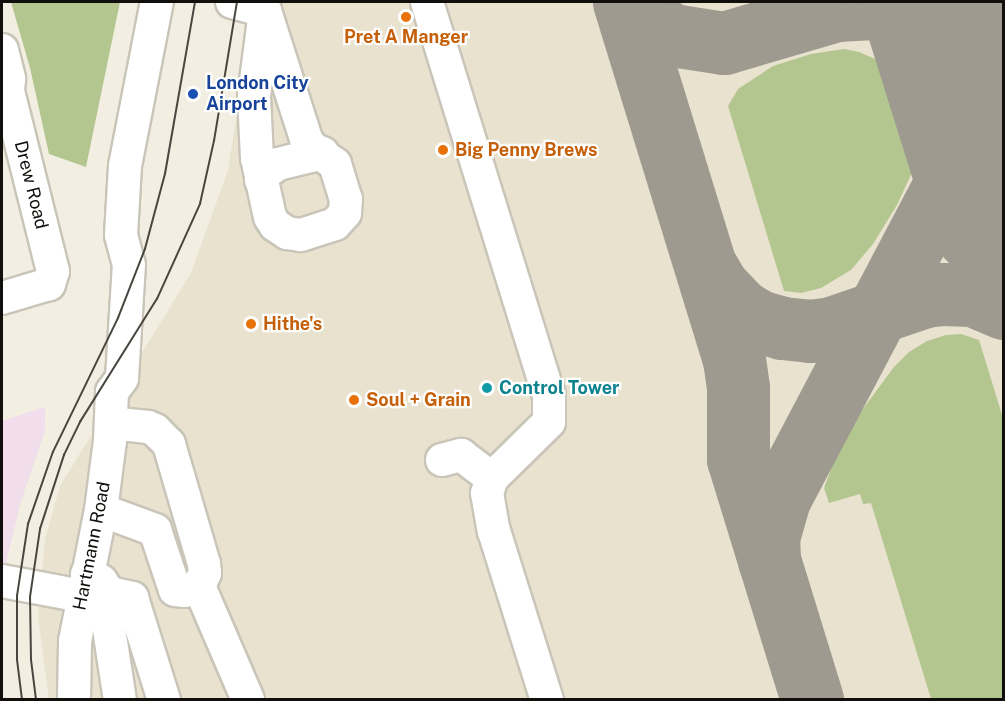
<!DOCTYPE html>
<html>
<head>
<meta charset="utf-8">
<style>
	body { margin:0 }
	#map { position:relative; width:1005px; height:701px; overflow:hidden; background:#f2eee1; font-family:"Public Sans",sans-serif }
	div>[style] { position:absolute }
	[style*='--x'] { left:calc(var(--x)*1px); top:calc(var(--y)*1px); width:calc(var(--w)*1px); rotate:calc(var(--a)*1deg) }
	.industrial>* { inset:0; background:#f1ddec }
	.built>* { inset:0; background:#e9e2cf }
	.green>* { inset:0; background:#b4c68f }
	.taxiway>* { height:63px; margin:-31.5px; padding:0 31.5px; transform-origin:31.5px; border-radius:31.5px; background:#9e9a90 }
	.runway>* { height:158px; margin:-79px; padding:0 79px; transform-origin:79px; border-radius:79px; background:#9e9a90 }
	.roads { filter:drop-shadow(2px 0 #c9c5b9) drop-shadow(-2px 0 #c9c5b9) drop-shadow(0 2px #c9c5b9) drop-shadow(0 -2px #c9c5b9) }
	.minor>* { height:32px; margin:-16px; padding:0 16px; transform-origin:16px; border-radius:16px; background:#fff }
	.tram>* { height:1.5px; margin:-0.75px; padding:0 0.75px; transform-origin:0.75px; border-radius:0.75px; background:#494640 }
	.dots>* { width:16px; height:16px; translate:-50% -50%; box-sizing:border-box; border:3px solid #fff; border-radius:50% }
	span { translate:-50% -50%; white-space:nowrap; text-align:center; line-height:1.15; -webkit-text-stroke:4.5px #fff; paint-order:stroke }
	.food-label { font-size:18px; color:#c56008; font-weight:700 }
	.left { translate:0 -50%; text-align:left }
	.transit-label { font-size:18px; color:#164399; font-weight:700 }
	.street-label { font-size:18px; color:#110f0b }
	.culture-label { font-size:18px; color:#0d838f; font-weight:700 }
	.frame { position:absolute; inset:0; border:3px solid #110f0b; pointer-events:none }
</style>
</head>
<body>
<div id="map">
	<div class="industrial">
		<i style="clip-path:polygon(45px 407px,45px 431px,21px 501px,2px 579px,2px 421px)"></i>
	</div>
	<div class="built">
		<i style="clip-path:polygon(254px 2px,1003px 2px,1003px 699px,49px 700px,38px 617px,45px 539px,60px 486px,191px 273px,228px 170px)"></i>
	</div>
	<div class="green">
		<i style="clip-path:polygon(11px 2px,120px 2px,86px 167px,49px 154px,30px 68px)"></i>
		<i style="clip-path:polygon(844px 49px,859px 52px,896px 68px,922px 151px,897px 205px,873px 244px,851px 270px,821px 288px,801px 293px,784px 291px,728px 106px,738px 89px,773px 66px,811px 54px)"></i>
		<i style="clip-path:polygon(961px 334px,979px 340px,1003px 418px,1003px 699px,931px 699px,871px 503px,863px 504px,860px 494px,829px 503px,824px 488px,840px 445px,851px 425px,894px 367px,909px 352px,927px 341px,946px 335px)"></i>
	</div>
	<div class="taxiway">
		<i style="--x:624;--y:2;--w:374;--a:72.9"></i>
		<i style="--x:734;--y:359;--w:29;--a:82"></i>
		<i style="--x:738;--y:388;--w:71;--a:90"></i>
		<i style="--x:738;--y:459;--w:252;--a:72.9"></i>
		<i style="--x:633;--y:2;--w:31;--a:45"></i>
		<i style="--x:655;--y:24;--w:20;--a:33"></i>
		<i style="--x:672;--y:35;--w:53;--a:8.7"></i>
		<i style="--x:724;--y:43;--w:117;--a:-16.4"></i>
		<i style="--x:836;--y:10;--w:20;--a:-24"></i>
		<i style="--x:836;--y:10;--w:38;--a:-3"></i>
		<i style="--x:874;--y:8;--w:36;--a:16"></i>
		<i style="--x:909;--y:18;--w:39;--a:37"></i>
		<i style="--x:940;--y:41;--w:40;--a:55.1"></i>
		<i style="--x:708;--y:270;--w:20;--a:60"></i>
		<i style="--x:718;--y:287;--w:32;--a:46"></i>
		<i style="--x:740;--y:310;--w:21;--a:31"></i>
		<i style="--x:758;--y:321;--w:25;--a:16"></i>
		<i style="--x:782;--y:328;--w:28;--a:6"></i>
		<i style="--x:810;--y:331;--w:21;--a:-8"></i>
		<i style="--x:831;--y:328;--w:99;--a:-18.8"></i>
		<i style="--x:925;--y:296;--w:17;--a:-7"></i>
		<i style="--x:942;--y:294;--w:31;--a:2"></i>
		<i style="--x:973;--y:295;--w:34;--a:23"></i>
		<i style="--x:769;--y:561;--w:23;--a:-92"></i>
		<i style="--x:768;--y:538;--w:41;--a:-74.2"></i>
		<i style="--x:779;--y:499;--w:389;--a:-62.2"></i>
		<i style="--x:960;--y:155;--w:25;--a:-76"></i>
		<i style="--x:966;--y:131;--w:37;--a:-85"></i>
	</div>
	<div class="runway">
		<i style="--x:940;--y:2;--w:214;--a:72.6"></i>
	</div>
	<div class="roads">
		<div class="minor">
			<i style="--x:232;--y:2;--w:34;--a:15"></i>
			<i style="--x:427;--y:2;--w:412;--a:72.8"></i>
			<i style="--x:549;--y:395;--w:27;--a:90"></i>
			<i style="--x:549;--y:422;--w:80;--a:135.5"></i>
			<i style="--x:492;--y:478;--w:16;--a:108"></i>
			<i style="--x:487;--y:493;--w:39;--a:80"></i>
			<i style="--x:494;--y:531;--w:177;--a:72.6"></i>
			<i style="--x:265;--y:11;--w:134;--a:72.2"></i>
			<i style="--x:306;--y:139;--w:8;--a:60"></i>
			<i style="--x:310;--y:146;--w:31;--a:36"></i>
			<i style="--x:335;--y:164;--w:37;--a:73"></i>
			<i style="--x:346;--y:199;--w:14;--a:94"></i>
			<i style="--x:345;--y:213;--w:15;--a:132"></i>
			<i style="--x:335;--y:224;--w:36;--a:162"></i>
			<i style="--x:301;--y:235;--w:14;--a:-172"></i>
			<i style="--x:287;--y:233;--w:14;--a:-146"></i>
			<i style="--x:275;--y:225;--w:9;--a:-122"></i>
			<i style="--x:270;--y:217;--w:60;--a:-102.4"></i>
			<i style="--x:257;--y:158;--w:62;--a:-92.8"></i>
			<i style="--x:254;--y:96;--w:86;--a:-82.6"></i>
			<i style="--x:2;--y:50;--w:30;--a:76"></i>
			<i style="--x:9;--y:79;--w:12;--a:95"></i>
			<i style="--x:8;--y:91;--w:186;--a:76"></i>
			<i style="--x:53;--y:271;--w:14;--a:107"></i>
			<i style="--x:49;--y:284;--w:49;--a:163.4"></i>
			<i style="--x:261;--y:180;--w:7;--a:-63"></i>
			<i style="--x:264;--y:174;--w:17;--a:-36"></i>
			<i style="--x:278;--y:164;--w:46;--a:-13.7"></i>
			<i style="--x:442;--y:460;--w:20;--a:-15"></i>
			<i style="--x:461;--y:455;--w:39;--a:37"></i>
			<i style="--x:101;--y:510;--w:58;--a:20.3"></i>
			<i style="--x:155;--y:530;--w:63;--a:71.6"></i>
			<i style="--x:175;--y:590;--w:9;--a:6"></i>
			<i style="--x:184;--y:591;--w:16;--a:-18"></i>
			<i style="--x:199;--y:586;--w:14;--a:-65"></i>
			<i style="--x:205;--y:573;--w:9;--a:-96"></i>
			<i style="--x:204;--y:564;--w:125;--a:-106.3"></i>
			<i style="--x:169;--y:444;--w:20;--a:-135"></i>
			<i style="--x:155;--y:430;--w:8;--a:-157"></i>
			<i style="--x:148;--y:427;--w:37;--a:-174"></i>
			<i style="--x:87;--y:574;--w:16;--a:27"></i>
			<i style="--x:101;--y:581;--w:14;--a:56"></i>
			<i style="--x:109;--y:593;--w:24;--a:12"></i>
			<i style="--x:132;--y:598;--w:107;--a:72.6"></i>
			<i style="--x:2;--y:581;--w:81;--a:10.6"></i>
			<i style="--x:199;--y:586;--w:124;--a:66.7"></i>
			<i style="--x:109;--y:593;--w:16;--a:101"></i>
			<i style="--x:106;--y:609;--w:92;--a:81.3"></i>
			<i style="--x:74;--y:700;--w:59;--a:-89"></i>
			<i style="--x:75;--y:641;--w:134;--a:-78.8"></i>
			<i style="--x:101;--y:510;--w:70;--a:-82.6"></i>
			<i style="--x:110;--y:441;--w:49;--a:-87.7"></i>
			<i style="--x:112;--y:392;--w:17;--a:-54"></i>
			<i style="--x:122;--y:378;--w:113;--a:-86.5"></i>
			<i style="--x:129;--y:265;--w:31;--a:-105"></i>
			<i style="--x:121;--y:235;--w:69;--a:-86.7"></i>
			<i style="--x:125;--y:166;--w:167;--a:-79"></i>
		</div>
	</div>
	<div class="tram">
		<i style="--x:22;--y:700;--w:40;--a:-97.1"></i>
		<i style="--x:17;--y:660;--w:64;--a:-90"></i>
		<i style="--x:17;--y:596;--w:73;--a:-81.3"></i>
		<i style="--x:28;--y:524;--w:76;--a:-70.9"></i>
		<i style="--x:53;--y:452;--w:149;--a:-64.1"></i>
		<i style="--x:118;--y:318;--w:74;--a:-68.6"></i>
		<i style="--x:145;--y:249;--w:78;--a:-75.1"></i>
		<i style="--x:165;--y:174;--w:175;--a:-80.1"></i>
		<i style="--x:36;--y:700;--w:40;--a:-97.1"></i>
		<i style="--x:31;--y:660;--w:63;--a:-90.9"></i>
		<i style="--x:30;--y:597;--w:69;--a:-81.6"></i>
		<i style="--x:40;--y:529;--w:78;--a:-72"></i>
		<i style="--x:64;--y:455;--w:37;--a:-64"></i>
		<i style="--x:80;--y:422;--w:145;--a:-58"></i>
		<i style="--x:157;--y:299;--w:104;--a:-65.6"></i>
		<i style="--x:200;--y:204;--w:65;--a:-77.5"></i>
		<i style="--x:214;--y:141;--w:141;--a:-80.6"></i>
	</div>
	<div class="dots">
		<i style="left:406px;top:17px;background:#e8710a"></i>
		<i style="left:193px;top:94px;background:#1a4fb4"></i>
		<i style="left:443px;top:150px;background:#e8710a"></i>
		<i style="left:251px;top:324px;background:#e8710a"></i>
		<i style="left:487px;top:388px;background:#0f9aa8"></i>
		<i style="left:354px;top:400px;background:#e8710a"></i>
	</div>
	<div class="food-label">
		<span style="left:406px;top:37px">Pret A Manger</span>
		<span class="left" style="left:455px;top:150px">Big Penny Brews</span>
		<span class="left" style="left:263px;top:324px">Hithe's</span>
		<span class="left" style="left:366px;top:400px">Soul + Grain</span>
	</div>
	<div class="transit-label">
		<span class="left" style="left:206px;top:94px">London City<br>Airport</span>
	</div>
	<div class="street-label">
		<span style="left:31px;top:185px;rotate:76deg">Drew Road</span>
		<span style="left:92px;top:546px;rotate:-79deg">Hartmann Road</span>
	</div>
	<div class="culture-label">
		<span class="left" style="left:499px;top:388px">Control Tower</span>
	</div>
	<div class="frame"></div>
</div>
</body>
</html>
